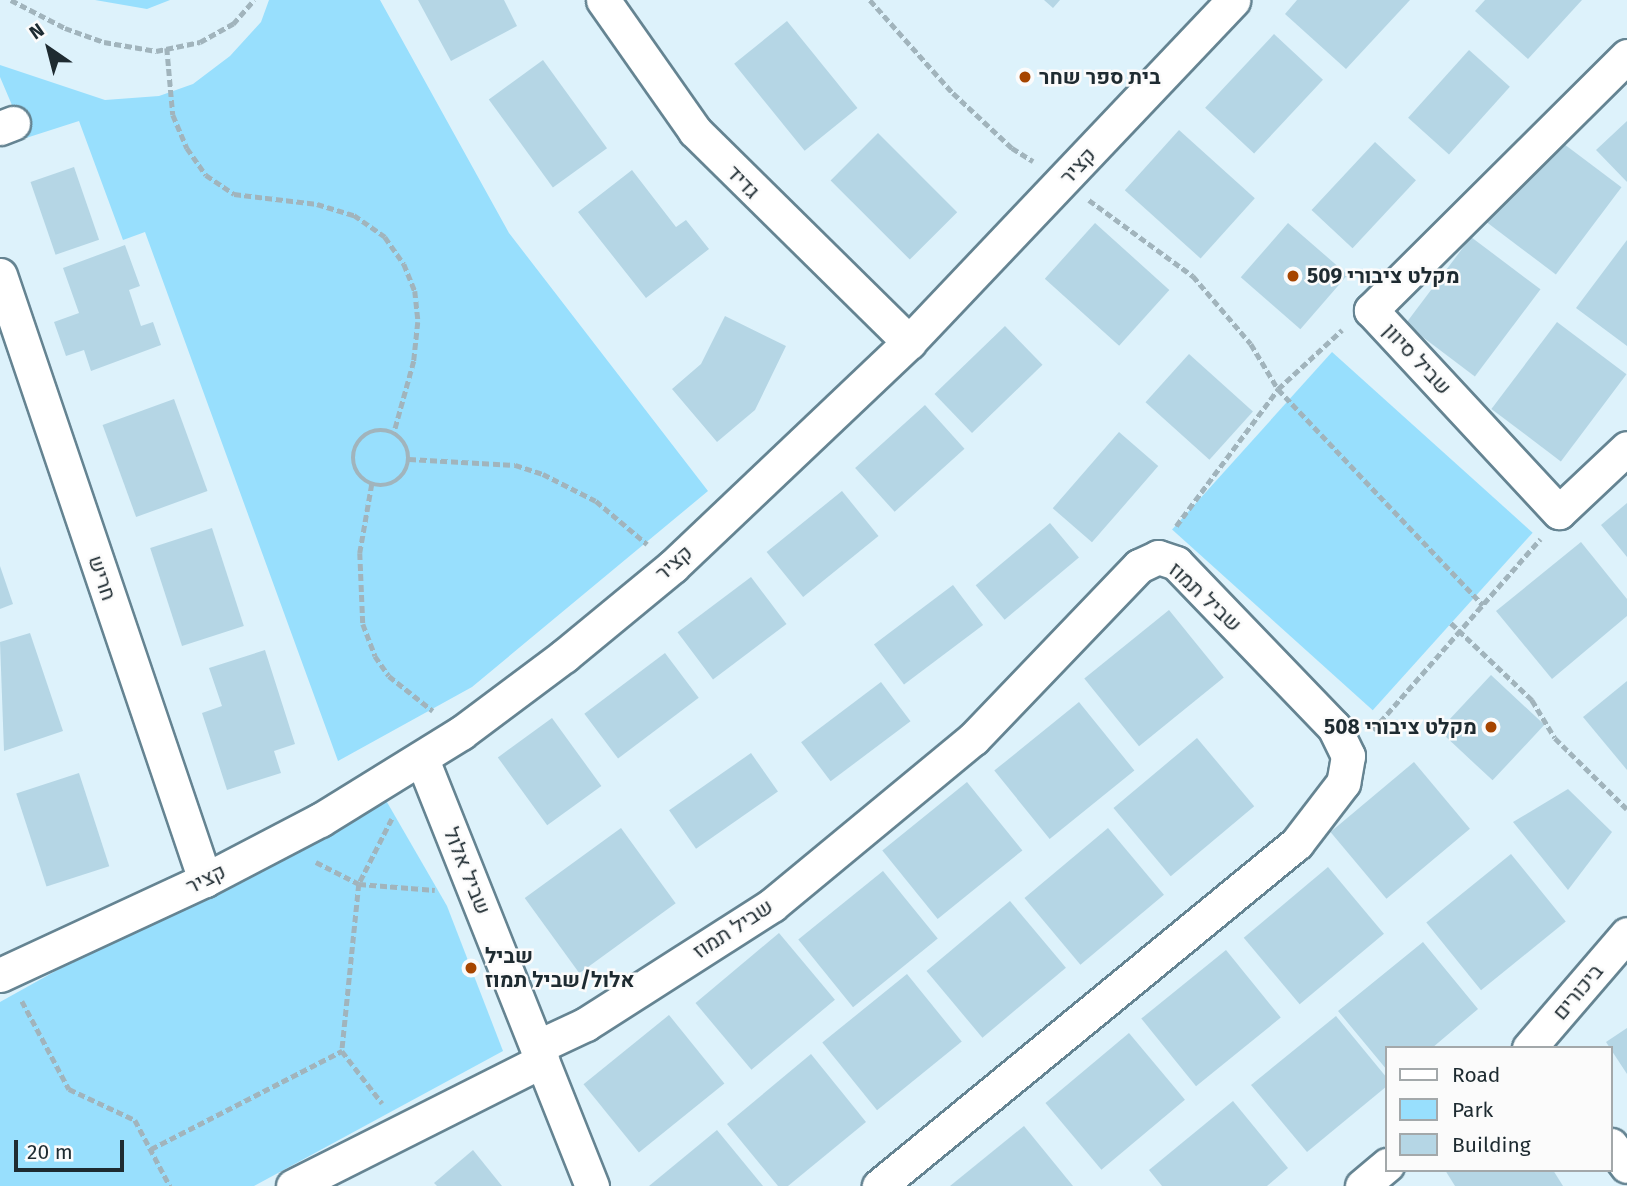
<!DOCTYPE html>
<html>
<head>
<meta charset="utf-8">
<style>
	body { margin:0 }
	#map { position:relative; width:1627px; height:1186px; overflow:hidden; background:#ddf2fb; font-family:"Fira Sans",Heebo,sans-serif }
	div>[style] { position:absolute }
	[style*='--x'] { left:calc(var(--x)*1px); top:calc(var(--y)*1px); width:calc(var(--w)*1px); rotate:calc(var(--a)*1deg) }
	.green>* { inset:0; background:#98dffd; transform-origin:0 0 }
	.building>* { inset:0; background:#b5d6e5; transform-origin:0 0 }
	.path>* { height:4.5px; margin-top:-2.25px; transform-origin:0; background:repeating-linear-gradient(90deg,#a1b4bc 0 7px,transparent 0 10.5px) }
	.path>.ring { margin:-2.25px; padding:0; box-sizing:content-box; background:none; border:4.5px solid #a1b4bc; border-radius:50% }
	.roads { filter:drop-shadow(2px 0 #658492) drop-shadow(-2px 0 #658492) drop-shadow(0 2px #658492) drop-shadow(0 -2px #658492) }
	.minor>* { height:33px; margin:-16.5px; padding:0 16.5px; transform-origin:16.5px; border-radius:16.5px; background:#fff }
	.dots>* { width:19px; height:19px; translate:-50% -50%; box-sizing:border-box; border:4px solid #fbfbfb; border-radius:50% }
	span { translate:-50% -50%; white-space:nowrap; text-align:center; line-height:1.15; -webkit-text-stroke:5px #fbfbfb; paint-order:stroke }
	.poi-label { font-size:21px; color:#1e2b31; font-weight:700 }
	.left { translate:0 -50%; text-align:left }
	.right { translate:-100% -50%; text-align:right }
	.street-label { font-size:21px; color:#1e2b31 }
	.legend { position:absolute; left:1385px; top:1046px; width:228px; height:126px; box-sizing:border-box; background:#fbfbfb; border:2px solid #a3a8aa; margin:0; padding:9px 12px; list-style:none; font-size:21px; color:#1e2b31 }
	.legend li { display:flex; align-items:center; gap:14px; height:35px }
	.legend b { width:35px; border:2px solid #a3a8aa }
	.north { position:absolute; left:14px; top:14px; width:70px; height:70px; -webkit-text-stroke:5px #fbfbfb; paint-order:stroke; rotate:325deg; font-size:19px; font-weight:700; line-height:28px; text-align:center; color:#1e2b31 }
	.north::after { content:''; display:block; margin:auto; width:24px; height:32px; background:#1e2b31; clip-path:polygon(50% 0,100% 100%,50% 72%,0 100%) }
	.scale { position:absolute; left:14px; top:1140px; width:110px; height:32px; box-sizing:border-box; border:4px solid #1e2b31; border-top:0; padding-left:9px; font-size:21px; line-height:24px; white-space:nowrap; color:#1e2b31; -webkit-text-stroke:5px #fbfbfb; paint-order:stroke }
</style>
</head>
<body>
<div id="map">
	<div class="green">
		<i style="clip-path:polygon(95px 0,170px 0,147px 9px)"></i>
		<i style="clip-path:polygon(269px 0,380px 0,509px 233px,708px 491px,472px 687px,338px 761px,145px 232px,123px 240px,79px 121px,26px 138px,0 77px,0 65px,105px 100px,159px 96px,193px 84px,230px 56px,261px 22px)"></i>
		<i style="left:1332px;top:352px;width:270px;height:239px;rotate:42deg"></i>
		<i style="clip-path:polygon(380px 790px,447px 906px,503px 1051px,254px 1186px,0 1186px,0 1002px)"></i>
	</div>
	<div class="building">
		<i style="clip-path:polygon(418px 0,504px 0,517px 26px,451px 61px)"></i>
		<i style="clip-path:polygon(1044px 0,1060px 0,1053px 8px)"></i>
		<i style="clip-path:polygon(1297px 0,1410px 0,1346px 69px,1285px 14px)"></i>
		<i style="clip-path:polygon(1485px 0,1582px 0,1528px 59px,1475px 11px)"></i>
		<i style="left:787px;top:21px;width:112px;height:68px;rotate:51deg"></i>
		<i style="left:1274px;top:34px;width:67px;height:101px;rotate:43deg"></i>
		<i style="left:1469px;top:50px;width:55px;height:91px;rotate:42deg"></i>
		<i style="left:543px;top:60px;width:109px;height:67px;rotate:54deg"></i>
		<i style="clip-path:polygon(1627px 121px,1627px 182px,1596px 150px)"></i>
		<i style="left:1179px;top:130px;width:102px;height:81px;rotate:42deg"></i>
		<i style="left:878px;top:133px;width:112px;height:67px;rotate:45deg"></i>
		<i style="left:1552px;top:135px;width:87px;height:109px;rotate:37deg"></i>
		<i style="left:1375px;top:142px;width:56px;height:93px;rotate:43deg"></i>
		<i style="left:74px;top:167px;width:77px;height:46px;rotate:71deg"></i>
		<i style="clip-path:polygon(632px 170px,676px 227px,686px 220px,709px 249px,646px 298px,578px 212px)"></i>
		<i style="left:1095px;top:223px;width:100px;height:75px;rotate:42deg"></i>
		<i style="left:1288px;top:223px;width:79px;height:72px;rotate:41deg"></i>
		<i style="left:1471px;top:237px;width:87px;height:109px;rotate:37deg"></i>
		<i style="clip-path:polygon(1627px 240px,1627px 346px,1576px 308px)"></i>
		<i style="clip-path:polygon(125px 245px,140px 286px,129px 290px,141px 326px,153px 322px,161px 345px,91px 371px,84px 350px,66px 356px,54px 322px,79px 313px,63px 268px)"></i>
		<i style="clip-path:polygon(725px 316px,786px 346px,755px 410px,717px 442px,672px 389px,701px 364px)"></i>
		<i style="left:1557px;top:322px;width:87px;height:109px;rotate:37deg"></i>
		<i style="left:1005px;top:326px;width:54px;height:98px;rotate:46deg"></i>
		<i style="left:1189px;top:354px;width:86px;height:65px;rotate:42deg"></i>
		<i style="left:174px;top:399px;width:98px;height:76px;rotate:70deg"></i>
		<i style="left:925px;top:405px;width:59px;height:94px;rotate:48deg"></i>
		<i style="left:1119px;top:432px;width:52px;height:101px;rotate:41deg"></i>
		<i style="left:842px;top:491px;width:58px;height:97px;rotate:51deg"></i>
		<i style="clip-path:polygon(1627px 503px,1627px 557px,1601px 525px)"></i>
		<i style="left:1050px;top:523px;width:45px;height:97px;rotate:50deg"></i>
		<i style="left:212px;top:528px;width:103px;height:65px;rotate:72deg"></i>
		<i style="clip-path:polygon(1581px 542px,1627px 599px,1627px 616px,1552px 679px,1496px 611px)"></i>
		<i style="clip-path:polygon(0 566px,13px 604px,0 609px)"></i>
		<i style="left:751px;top:577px;width:59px;height:92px;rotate:53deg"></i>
		<i style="left:953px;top:585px;width:50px;height:99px;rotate:53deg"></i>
		<i style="left:1169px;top:610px;width:87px;height:109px;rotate:51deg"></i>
		<i style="clip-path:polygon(30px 633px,63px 731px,4px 751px,0 642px)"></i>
		<i style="clip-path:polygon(265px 650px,295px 744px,274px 751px,281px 773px,227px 790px,202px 713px,222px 706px,209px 668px)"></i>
		<i style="left:665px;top:653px;width:56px;height:101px;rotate:53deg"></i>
		<i style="left:1491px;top:675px;width:73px;height:76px;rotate:43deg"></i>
		<i style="clip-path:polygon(1627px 681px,1627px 770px,1583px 717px)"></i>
		<i style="left:881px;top:682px;width:49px;height:100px;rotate:53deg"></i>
		<i style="left:1079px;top:702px;width:88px;height:109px;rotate:51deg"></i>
		<i style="left:552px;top:718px;width:84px;height:67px;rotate:54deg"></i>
		<i style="left:1197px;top:738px;width:89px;height:109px;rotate:50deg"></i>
		<i style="left:751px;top:753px;width:47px;height:100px;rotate:55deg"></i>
		<i style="left:1414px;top:762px;width:87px;height:109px;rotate:50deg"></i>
		<i style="left:79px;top:773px;width:98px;height:66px;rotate:72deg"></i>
		<i style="left:967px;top:782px;width:88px;height:109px;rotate:51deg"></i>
		<i style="clip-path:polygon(1568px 789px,1612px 832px,1568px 890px,1513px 822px)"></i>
		<i style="left:621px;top:828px;width:93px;height:119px;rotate:54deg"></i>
		<i style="left:1108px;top:828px;width:87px;height:109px;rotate:50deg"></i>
		<i style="left:1511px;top:854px;width:87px;height:109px;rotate:51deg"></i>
		<i style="left:1328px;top:867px;width:87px;height:110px;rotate:50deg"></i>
		<i style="left:883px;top:871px;width:87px;height:109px;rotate:51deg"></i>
		<i style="left:1010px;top:901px;width:87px;height:109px;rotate:50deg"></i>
		<i style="left:779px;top:933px;width:87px;height:109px;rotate:50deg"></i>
		<i style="clip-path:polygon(1423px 942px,1478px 1009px,1432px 1048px,1387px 1048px,1387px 1070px,1338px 1011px)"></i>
		<i style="left:1226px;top:950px;width:87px;height:109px;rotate:51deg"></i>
		<i style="left:907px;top:974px;width:87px;height:109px;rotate:51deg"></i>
		<i style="left:669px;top:1015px;width:88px;height:110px;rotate:51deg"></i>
		<i style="clip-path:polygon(1336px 1016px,1387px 1078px,1387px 1086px,1307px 1152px,1251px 1085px)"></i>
		<i style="clip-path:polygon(1627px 1028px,1627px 1074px,1606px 1042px)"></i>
		<i style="left:1129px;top:1033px;width:87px;height:109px;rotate:50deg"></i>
		<i style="clip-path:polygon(811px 1054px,866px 1122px,788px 1186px,778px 1186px,727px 1124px)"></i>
		<i style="clip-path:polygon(1233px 1101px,1288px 1168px,1267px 1186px,1162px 1186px,1149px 1170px)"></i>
		<i style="clip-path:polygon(1024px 1126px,1073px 1186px,950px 1186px)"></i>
		<i style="clip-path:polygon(717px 1130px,763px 1186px,649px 1186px)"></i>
		<i style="clip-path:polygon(473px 1150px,502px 1186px,437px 1186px,434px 1183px)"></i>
		<i style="clip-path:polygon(1445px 1170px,1553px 1170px,1563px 1186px,1455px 1186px)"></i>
	</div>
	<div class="path">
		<i style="--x:11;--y:0;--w:61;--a:27.4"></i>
		<i style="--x:65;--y:28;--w:41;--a:19.7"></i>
		<i style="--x:104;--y:42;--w:53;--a:9.8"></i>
		<i style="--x:156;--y:51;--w:45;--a:-11.6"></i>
		<i style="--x:200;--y:42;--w:38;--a:-29"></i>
		<i style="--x:233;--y:24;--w:32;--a:-49"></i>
		<i style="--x:870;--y:0;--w:125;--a:48.3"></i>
		<i style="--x:953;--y:93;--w:81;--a:43"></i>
		<i style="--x:1012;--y:148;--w:25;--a:32"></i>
		<i style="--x:167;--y:48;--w:67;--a:84.9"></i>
		<i style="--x:173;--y:115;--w:36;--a:67"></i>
		<i style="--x:187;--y:148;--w:33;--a:55"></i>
		<i style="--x:206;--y:175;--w:34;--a:34"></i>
		<i style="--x:234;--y:194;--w:84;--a:6.9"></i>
		<i style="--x:317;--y:204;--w:39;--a:17"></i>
		<i style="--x:354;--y:215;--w:38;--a:35"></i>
		<i style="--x:385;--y:237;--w:33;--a:55"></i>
		<i style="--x:404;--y:264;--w:29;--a:68"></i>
		<i style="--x:415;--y:291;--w:31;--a:84"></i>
		<i style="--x:418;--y:322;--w:39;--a:96"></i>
		<i style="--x:414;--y:361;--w:75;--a:105.5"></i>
		<i style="--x:1089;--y:200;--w:129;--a:36.2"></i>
		<i style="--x:1193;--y:276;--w:89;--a:49.5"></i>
		<i style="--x:1251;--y:344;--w:52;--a:59"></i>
		<i style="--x:1278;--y:389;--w:298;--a:46.5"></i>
		<i class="ring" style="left:353px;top:430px;width:51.5px;height:51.5px"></i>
		<i style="--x:409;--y:459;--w:106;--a:3.2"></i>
		<i style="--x:515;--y:465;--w:29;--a:18"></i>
		<i style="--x:543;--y:474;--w:59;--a:27"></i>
		<i style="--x:596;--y:501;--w:67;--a:40.1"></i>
		<i style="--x:372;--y:484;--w:70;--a:99.9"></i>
		<i style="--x:360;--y:553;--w:71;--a:87.6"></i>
		<i style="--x:363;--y:624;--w:34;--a:69"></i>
		<i style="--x:375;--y:656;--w:24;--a:55"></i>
		<i style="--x:389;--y:676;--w:56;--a:38.5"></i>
		<i style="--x:1176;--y:526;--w:171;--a:-53.3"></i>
		<i style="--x:1278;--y:389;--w:87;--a:-42.7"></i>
		<i style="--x:1451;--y:623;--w:112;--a:43.5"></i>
		<i style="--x:1532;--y:700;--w:44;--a:58.8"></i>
		<i style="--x:1555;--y:738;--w:101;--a:44.6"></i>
		<i style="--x:1373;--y:730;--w:254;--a:-48.8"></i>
		<i style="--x:392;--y:819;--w:73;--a:116.9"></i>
		<i style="--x:359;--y:884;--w:76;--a:4.5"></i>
		<i style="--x:316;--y:862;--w:48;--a:27.1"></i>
		<i style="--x:359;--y:884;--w:168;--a:95.8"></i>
		<i style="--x:342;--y:1051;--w:66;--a:52.4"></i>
		<i style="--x:22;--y:1001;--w:100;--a:61.9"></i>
		<i style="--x:69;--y:1089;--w:73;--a:25.2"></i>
		<i style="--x:135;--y:1120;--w:75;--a:62.1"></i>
		<i style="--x:151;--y:1149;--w:215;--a:-27.2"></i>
	</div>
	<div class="roads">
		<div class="minor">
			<i style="--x:603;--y:0;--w:160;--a:54.9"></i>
			<i style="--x:695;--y:131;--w:301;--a:44.6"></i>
			<i style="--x:1627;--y:56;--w:361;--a:135.2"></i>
			<i style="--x:1371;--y:310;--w:276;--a:47.1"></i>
			<i style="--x:1559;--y:512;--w:93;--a:-43.3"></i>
			<i style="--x:0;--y:128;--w:14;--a:-21"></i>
			<i style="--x:0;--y:275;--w:639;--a:71.28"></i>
			<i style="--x:422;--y:759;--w:460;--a:68.3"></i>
			<i style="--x:0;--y:975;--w:226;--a:-24.9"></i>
			<i style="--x:205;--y:880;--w:130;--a:-27.6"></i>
			<i style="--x:320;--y:820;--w:166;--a:-31.7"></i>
			<i style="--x:461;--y:733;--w:129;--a:-36.8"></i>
			<i style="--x:564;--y:656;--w:141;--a:-39.5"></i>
			<i style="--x:673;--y:566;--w:325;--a:-43.5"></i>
			<i style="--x:909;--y:342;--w:471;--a:-46.5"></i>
			<i style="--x:537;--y:1047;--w:54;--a:-25.1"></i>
			<i style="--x:586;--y:1024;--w:221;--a:-32.6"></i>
			<i style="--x:772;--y:905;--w:261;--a:-39.6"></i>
			<i style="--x:973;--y:739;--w:240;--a:-46.2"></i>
			<i style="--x:1139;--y:566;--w:21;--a:-25"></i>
			<i style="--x:1158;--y:557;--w:19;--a:18"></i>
			<i style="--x:1176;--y:563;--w:228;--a:46.1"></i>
			<i style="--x:1334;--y:727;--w:32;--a:64"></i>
			<i style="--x:1348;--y:756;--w:27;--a:100"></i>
			<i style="--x:1343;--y:783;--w:76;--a:127.5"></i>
			<i style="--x:1297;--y:843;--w:541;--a:140.63"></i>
			<i style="--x:1529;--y:1048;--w:150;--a:-49.3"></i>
			<i style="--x:1611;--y:1145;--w:26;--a:53"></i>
			<i style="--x:293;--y:1186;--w:279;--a:-26.7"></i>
			<i style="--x:1362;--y:1186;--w:33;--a:-40"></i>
		</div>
	</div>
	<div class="dots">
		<i style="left:1025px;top:77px;background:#a64500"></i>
		<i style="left:1293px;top:276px;background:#a64500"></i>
		<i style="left:1491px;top:727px;background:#a64500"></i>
		<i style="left:471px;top:968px;background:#a64500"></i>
	</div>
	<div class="poi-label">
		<span class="left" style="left:1039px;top:77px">בית ספר שחר</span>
		<span class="left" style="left:1307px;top:276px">מקלט ציבורי 509</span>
		<span class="right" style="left:1477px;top:727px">מקלט ציבורי 508</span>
		<span class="left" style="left:485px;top:968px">שביל<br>אלול/שביל תמוז</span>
	</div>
	<div class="street-label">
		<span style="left:1078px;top:166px;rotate:-47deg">קציר</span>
		<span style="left:743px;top:182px;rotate:46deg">גדיד</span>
		<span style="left:1417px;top:359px;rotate:47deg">שביל סיוון</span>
		<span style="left:674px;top:563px;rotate:-41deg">קציר</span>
		<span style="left:102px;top:578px;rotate:71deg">חריש</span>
		<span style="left:1205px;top:597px;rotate:43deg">שביל תמוז</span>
		<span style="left:467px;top:871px;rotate:68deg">שביל אלול</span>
		<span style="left:206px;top:879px;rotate:-26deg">קציר</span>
		<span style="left:733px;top:929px;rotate:-33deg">שביל תמוז</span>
		<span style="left:1578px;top:992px;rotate:-50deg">ביכורים</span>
	</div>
	<ul class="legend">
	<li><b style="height:9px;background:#fff"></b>Road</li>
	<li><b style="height:19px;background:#98dffd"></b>Park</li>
	<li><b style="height:19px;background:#b5d6e5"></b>Building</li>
	</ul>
	<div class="north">N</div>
	<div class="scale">20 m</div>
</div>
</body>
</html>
